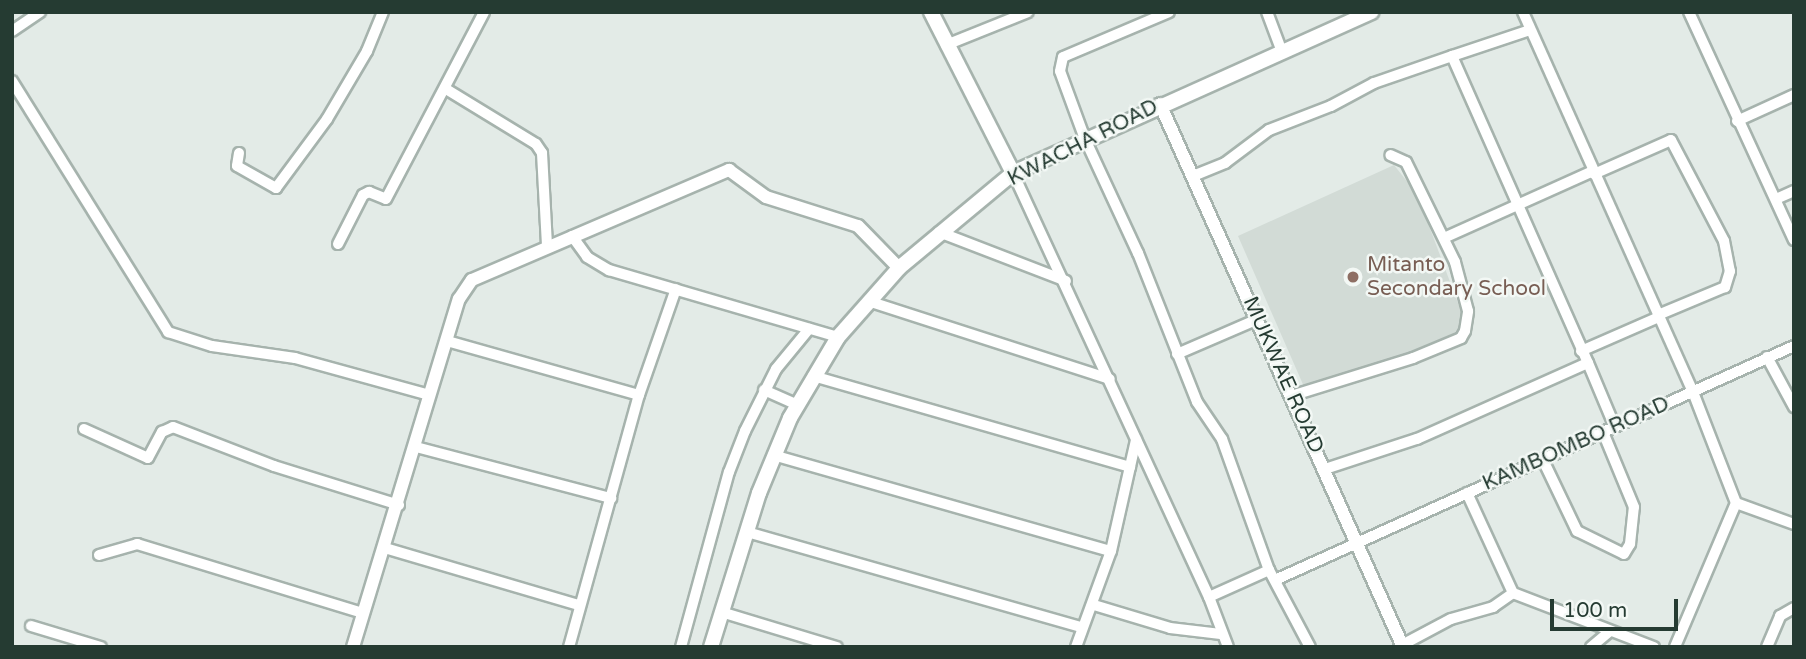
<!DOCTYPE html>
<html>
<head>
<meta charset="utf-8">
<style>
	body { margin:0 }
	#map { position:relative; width:1806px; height:659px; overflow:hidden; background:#e3ebe7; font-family:"Varela Round",sans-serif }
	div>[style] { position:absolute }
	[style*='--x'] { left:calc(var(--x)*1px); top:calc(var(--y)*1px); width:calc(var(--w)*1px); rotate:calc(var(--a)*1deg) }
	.built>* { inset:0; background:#d2dbd6 }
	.roads { filter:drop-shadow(2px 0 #a6b3ad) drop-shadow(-2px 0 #a6b3ad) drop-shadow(0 2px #a6b3ad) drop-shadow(0 -2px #a6b3ad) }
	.minor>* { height:10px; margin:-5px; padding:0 5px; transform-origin:5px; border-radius:5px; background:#fff }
	.tertiary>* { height:12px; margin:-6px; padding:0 6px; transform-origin:6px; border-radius:6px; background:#fff }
	.secondary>* { height:14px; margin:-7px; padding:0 7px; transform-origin:7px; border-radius:7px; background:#fff }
	.dots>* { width:19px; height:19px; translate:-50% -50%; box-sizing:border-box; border:4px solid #f3f8f5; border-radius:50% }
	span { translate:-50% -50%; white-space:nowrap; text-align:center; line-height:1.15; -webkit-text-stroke:5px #f3f8f5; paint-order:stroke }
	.street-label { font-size:21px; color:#253b32 }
	.education-label { font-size:21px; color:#785e54 }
	.left { translate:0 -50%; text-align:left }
	.frame { position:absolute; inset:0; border:14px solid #253b32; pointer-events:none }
	.scale { position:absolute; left:1550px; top:599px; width:128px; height:32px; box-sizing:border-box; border:4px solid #253b32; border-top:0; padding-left:9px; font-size:21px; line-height:24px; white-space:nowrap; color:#253b32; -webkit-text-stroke:5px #f3f8f5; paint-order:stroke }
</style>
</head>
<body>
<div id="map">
	<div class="built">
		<i style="clip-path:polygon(1394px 165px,1417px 194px,1464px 319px,1449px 341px,1305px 389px,1238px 236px)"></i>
	</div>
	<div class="roads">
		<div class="minor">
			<i style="--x:1267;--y:12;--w:43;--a:69.4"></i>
			<i style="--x:1523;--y:12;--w:416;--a:65.9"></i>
			<i style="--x:1693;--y:392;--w:119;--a:68.8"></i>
			<i style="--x:1736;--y:503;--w:156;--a:113"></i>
			<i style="--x:1689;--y:12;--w:251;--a:65.3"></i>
			<i style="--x:1530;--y:30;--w:82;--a:161.6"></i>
			<i style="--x:1452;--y:56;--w:336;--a:66.1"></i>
			<i style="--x:12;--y:31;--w:34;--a:-34"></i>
			<i style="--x:946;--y:45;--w:88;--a:-21.9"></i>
			<i style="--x:12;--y:81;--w:296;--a:58.1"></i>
			<i style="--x:168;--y:332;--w:46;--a:17.7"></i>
			<i style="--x:212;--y:346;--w:84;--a:8.2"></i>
			<i style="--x:295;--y:358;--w:139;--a:15.4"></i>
			<i style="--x:446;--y:89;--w:105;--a:31.4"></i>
			<i style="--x:536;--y:144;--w:11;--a:56"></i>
			<i style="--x:542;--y:153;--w:93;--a:86.9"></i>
			<i style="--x:1737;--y:121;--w:63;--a:-24.5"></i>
			<i style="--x:1085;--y:139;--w:126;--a:65.1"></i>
			<i style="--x:1138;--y:253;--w:160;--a:68.4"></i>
			<i style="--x:1197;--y:402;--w:45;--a:56"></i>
			<i style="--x:1222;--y:439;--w:139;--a:70.3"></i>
			<i style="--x:1269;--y:570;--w:87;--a:62"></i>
			<i style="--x:1085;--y:139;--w:72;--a:-110.2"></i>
			<i style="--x:1060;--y:71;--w:14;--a:-78"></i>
			<i style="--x:1063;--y:57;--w:115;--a:-23"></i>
			<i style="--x:239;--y:153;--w:13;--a:99"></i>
			<i style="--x:237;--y:166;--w:45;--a:29.4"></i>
			<i style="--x:276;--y:188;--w:86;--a:-53.5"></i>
			<i style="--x:327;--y:119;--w:79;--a:-59.5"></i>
			<i style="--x:367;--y:51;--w:42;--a:-67.7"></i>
			<i style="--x:1013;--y:173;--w:467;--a:65.2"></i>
			<i style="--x:1209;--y:597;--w:53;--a:69.2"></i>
			<i style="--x:1594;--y:174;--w:84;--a:-23.8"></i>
			<i style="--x:1671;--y:140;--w:114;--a:62.3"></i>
			<i style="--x:1724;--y:241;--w:31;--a:79"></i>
			<i style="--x:1730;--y:271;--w:17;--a:107"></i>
			<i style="--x:1725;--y:287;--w:73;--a:157.3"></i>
			<i style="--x:1193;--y:176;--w:35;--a:-22"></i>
			<i style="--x:1225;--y:163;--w:55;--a:-36.9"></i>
			<i style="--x:1269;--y:130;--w:66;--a:-21.2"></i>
			<i style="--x:1331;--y:106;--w:49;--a:-28.1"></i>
			<i style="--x:1374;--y:83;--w:83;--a:-19.1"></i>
			<i style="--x:1776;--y:199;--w:20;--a:-24"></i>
			<i style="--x:939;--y:232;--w:136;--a:21.1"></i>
			<i style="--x:572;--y:236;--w:26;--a:54"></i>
			<i style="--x:587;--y:257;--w:26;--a:31"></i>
			<i style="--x:609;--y:270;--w:239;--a:16.3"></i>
			<i style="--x:1444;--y:238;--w:163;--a:-24.2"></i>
			<i style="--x:338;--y:244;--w:55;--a:-63"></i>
			<i style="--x:363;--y:195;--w:7;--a:-27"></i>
			<i style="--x:369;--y:192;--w:18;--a:22"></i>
			<i style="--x:386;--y:199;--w:211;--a:-62.3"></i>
			<i style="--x:868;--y:301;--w:254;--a:17.9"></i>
			<i style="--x:447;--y:341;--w:199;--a:15.7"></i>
			<i style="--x:1581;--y:351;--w:85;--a:-23.6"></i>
			<i style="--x:1177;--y:354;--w:88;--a:-23.4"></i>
			<i style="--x:1767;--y:357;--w:57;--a:61.6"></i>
			<i style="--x:813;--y:376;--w:330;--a:16"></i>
			<i style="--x:764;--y:390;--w:36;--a:24"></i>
			<i style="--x:1291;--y:396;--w:128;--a:-17.3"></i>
			<i style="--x:1413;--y:358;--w:52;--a:-22.6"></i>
			<i style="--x:1461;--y:338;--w:8;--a:-60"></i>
			<i style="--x:1465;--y:331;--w:20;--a:-81"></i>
			<i style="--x:1468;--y:311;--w:51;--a:-104.9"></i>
			<i style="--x:1455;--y:262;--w:111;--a:-116.1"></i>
			<i style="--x:1406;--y:162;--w:17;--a:-156"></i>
			<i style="--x:84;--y:429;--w:70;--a:24.4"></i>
			<i style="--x:148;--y:458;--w:30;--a:-62"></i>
			<i style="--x:162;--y:432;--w:12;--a:-24"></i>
			<i style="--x:173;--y:427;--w:108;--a:21.1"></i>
			<i style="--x:274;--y:466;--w:131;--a:17.3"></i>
			<i style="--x:416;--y:447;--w:202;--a:14.7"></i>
			<i style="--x:773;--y:455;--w:351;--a:15.9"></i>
			<i style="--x:1543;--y:460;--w:79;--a:64.4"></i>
			<i style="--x:1577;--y:531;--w:52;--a:26.1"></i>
			<i style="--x:1624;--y:554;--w:12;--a:-59"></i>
			<i style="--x:1630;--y:544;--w:37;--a:-84"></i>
			<i style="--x:1634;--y:507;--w:81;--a:-112.5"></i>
			<i style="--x:1325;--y:469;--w:97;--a:-18.1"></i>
			<i style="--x:1417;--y:439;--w:187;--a:-24"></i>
			<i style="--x:1588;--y:363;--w:67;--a:67.2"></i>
			<i style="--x:1467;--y:493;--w:110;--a:65.3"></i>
			<i style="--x:1513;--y:593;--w:151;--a:21"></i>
			<i style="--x:1736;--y:503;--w:62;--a:19.9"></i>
			<i style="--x:747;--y:532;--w:347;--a:15.9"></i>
			<i style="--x:385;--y:548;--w:202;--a:16.4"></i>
			<i style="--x:99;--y:555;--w:40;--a:-16"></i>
			<i style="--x:137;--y:544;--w:236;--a:17"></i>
			<i style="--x:1275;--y:580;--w:569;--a:-24.27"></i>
			<i style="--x:1209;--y:597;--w:66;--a:-24.2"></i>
			<i style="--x:1094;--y:605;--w:79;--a:16.8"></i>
			<i style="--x:1170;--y:628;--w:51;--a:6.7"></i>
			<i style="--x:721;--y:612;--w:121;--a:16.8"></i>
			<i style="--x:31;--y:626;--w:73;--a:16.7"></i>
			<i style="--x:1402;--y:645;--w:55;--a:-28"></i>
			<i style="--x:1451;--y:619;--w:44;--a:-15.9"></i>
			<i style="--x:1493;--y:607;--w:24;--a:-35"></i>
			<i style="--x:569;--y:647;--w:262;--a:-74.5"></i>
			<i style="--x:639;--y:395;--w:112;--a:-70.8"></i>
			<i style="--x:681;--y:647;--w:181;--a:-74.7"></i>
			<i style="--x:729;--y:472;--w:44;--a:-68.7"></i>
			<i style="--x:745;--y:431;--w:69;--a:-63.4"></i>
			<i style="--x:776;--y:369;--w:52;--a:-50.5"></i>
			<i style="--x:1076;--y:647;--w:102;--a:-70"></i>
			<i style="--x:1111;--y:551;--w:114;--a:-77.3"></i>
			<i style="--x:1591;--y:647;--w:23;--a:-40"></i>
			<i style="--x:1767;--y:647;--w:34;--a:-67"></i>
			<i style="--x:1780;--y:616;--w:16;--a:-30"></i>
		</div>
		<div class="tertiary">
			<i style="--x:1160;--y:104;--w:595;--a:65.89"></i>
			<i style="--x:353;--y:647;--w:364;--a:-73.1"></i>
			<i style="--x:459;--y:299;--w:23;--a:-56"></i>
			<i style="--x:472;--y:280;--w:280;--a:-23.2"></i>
			<i style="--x:729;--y:170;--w:46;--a:36.1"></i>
			<i style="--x:766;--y:197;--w:96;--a:17.5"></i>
			<i style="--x:858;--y:226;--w:59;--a:45.7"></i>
		</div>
		<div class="secondary">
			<i style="--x:931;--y:12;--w:181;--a:63"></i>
			<i style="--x:711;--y:647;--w:161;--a:-72.7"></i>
			<i style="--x:759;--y:493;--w:81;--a:-67.5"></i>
			<i style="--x:790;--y:418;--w:94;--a:-59.3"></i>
			<i style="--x:838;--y:337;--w:92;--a:-48.5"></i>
			<i style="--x:899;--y:268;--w:148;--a:-39.8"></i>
			<i style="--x:1013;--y:173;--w:393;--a:-24.2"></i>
		</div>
	</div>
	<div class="dots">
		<i style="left:1353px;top:277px;background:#8d6e63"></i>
	</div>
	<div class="street-label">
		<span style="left:1083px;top:143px;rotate:-27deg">KWACHA ROAD</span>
		<span style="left:1283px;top:375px;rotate:66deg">MUKWAE ROAD</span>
		<span style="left:1576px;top:444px;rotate:-24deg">KAMBOMBO ROAD</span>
	</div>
	<div class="education-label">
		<span class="left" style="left:1367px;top:277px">Mitanto<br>Secondary School</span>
	</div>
	<div class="frame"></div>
	<div class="scale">100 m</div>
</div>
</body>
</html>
